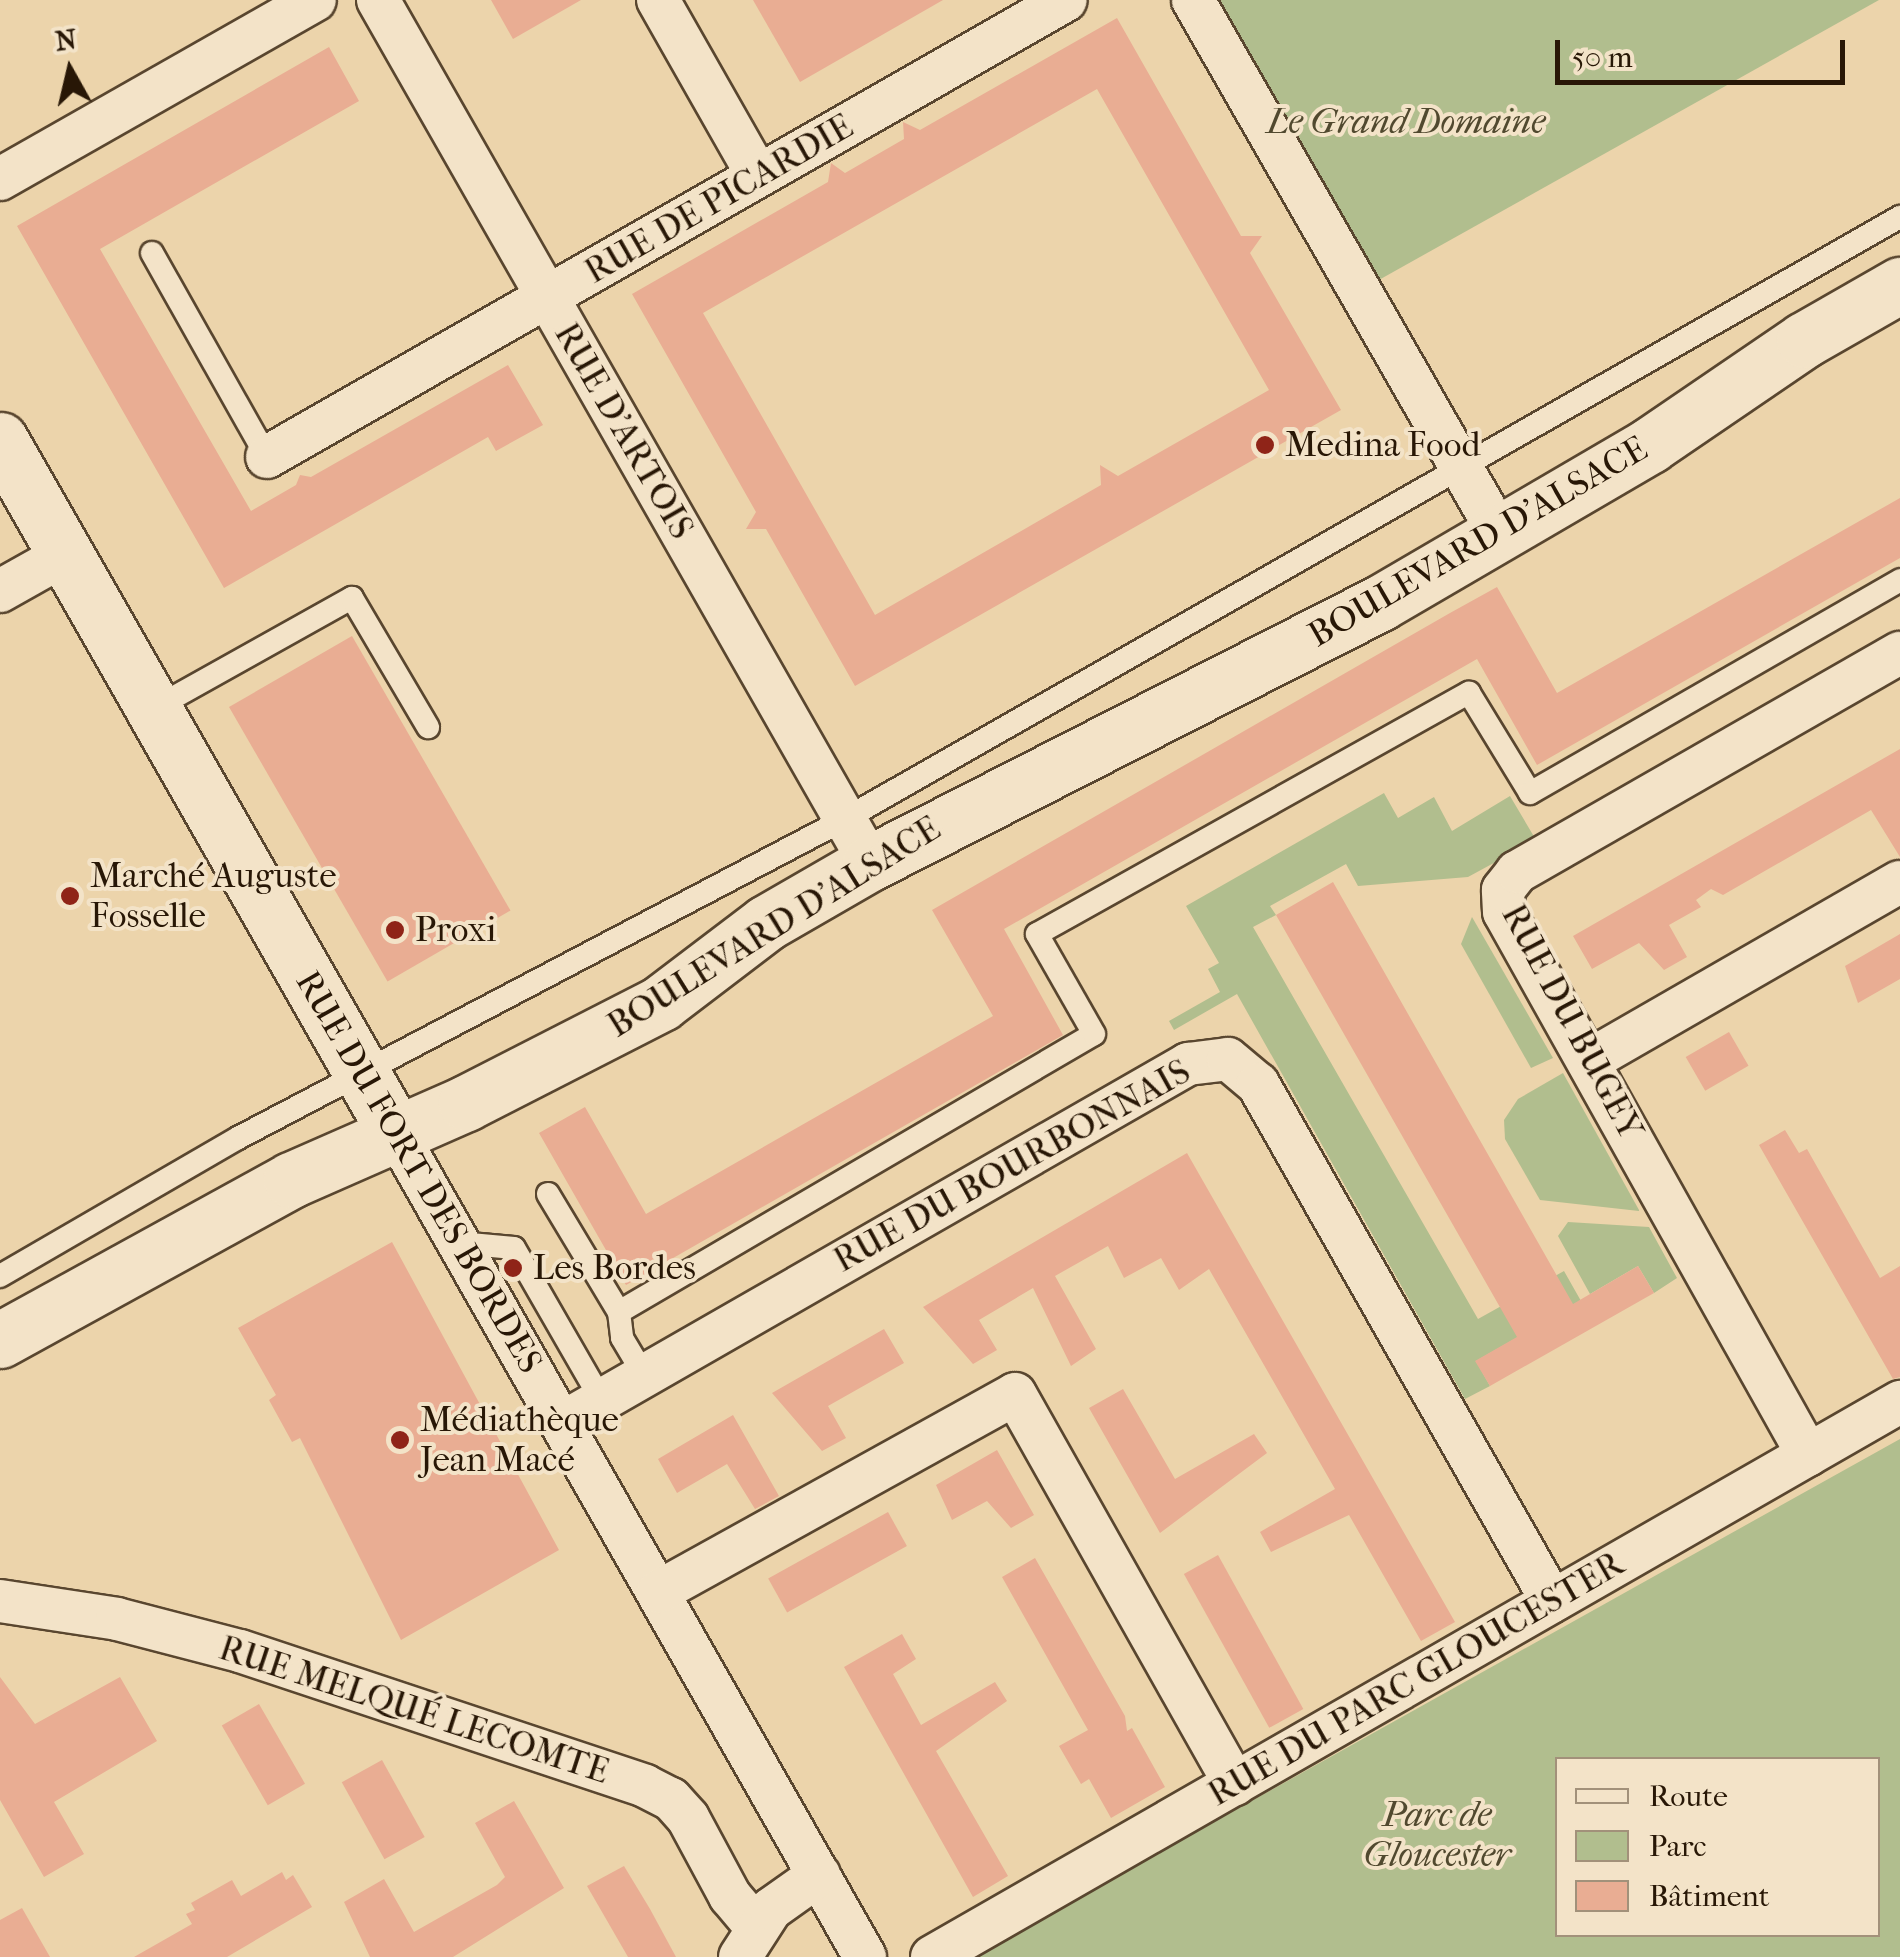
<!DOCTYPE html>
<html>
<head>
<meta charset="utf-8">
<style>
	body { margin:0 }
	#map { position:relative; width:1900px; height:1957px; overflow:hidden; background:#ecd4ab; font-family:"IM FELL French Canon",serif }
	div>[style] { position:absolute }
	[style*='--x'] { left:calc(var(--x)*1px); top:calc(var(--y)*1px); width:calc(var(--w)*1px); rotate:calc(var(--a)*1deg) }
	.green>* { inset:0; background:#b1be8e }
	.building>* { inset:0; background:#e9ad93; transform-origin:0 0 }
	.roads { filter:drop-shadow(2px 0 #59462f) drop-shadow(-2px 0 #59462f) drop-shadow(0 2px #59462f) drop-shadow(0 -2px #59462f) }
	.service>* { height:22px; margin:-11px; padding:0 11px; transform-origin:11px; border-radius:11px; background:#f3e3c8 }
	.minor>* { height:42px; margin:-21px; padding:0 21px; transform-origin:21px; border-radius:21px; background:#f3e3c8 }
	.tertiary>* { height:55px; margin:-27.5px; padding:0 27.5px; transform-origin:27.5px; border-radius:27.5px; background:#f3e3c8 }
	.dots>* { width:28px; height:28px; translate:-50% -50%; box-sizing:border-box; border:5px solid #f3e3c8; border-radius:50% }
	span { translate:-50% -50%; white-space:nowrap; text-align:center; line-height:1.15; -webkit-text-stroke:8px #f3e3c8; paint-order:stroke }
	.park-label { font-size:35px; color:#51492f; font-style:italic }
	.street-label { font-size:35px; color:#281706 }
	.poi-label { font-size:35px; color:#281706 }
	.left { translate:0 -50%; text-align:left }
	.legend { position:absolute; left:1555px; top:1757px; width:325px; height:180px; box-sizing:border-box; background:#f3e3c8; border:2px solid #a2917a; margin:0; padding:12px 18px; list-style:none; font-size:30px; color:#281706 }
	.legend li { display:flex; align-items:center; gap:20px; height:50px }
	.legend b { width:50px; border:2px solid #a2917a }
	.north { position:absolute; left:20px; top:20px; width:100px; height:100px; -webkit-text-stroke:8px #f3e3c8; paint-order:stroke; rotate:352deg; font-size:28px; font-weight:700; line-height:40px; text-align:center; color:#281706 }
	.north::after { content:''; display:block; margin:auto; width:35px; height:45px; background:#281706; clip-path:polygon(50% 0,100% 100%,50% 72%,0 100%) }
	.scale { position:absolute; left:1555px; top:40px; width:290px; height:45px; box-sizing:border-box; border:5px solid #281706; border-top:0; padding-left:12px; font-size:30px; line-height:35px; white-space:nowrap; color:#281706; -webkit-text-stroke:8px #f3e3c8; paint-order:stroke }
</style>
</head>
<body>
<div id="map">
	<div class="green">
		<i style="clip-path:polygon(1193px 0,1879px 0,1361px 290px)"></i>
		<i style="clip-path:polygon(1384px 793px,1398px 818px,1434px 797px,1452px 831px,1510px 796px,1536px 840px,1468px 877px,1358px 886px,1346px 864px,1270px 906px,1276px 915px,1253px 927px,1478px 1319px,1564px 1271px,1581px 1301px,1476px 1361px,1490px 1386px,1465px 1399px,1237px 994px,1174px 1030px,1169px 1021px,1220px 992px,1208px 969px,1219px 963px,1186px 906px)"></i>
		<i style="clip-path:polygon(1472px 917px,1553px 1058px,1531px 1068px,1461px 944px)"></i>
		<i style="clip-path:polygon(1563px 1073px,1639px 1210px,1639px 1211px,1540px 1200px,1505px 1139px,1504px 1120px,1518px 1099px)"></i>
		<i style="clip-path:polygon(1568px 1222px,1649px 1227px,1677px 1278px,1654px 1293px,1638px 1266px,1590px 1294px,1558px 1236px)"></i>
		<i style="clip-path:polygon(evenodd,1900px 1439px,1900px 1957px,972px 1957px,1900px 1439px,1558px 1760px,1878px 1760px,1878px 1934px,1558px 1934px,1558px 1760px)"></i>
	</div>
	<div class="building">
		<i style="clip-path:polygon(491px 0,581px 0,513px 39px)"></i>
		<i style="clip-path:polygon(753px 0,943px 0,800px 82px)"></i>
		<i style="clip-path:polygon(evenodd,1117px 18px,1241px 236px,1262px 236px,1250px 253px,1341px 410px,855px 686px,766px 529px,746px 529px,756px 512px,632px 294px,828px 182px,831px 163px,845px 173px,904px 139px,903px 122px,920px 130px,1117px 18px,1097px 89px,1269px 390px,1118px 476px,1100px 465px,1101px 485px,875px 615px,703px 313px,1097px 89px)"></i>
		<i style="clip-path:polygon(329px 47px,359px 101px,100px 249px,251px 511px,296px 485px,300px 475px,311px 477px,508px 365px,543px 425px,496px 451px,488px 437px,224px 588px,17px 226px)"></i>
		<i style="clip-path:polygon(1900px 498px,1900px 558px,1537px 765px,1477px 659px,1004px 929px,1063px 1035px,626px 1285px,539px 1133px,585px 1107px,646px 1214px,993px 1016px,932px 910px,1450px 613px,1497px 587px,1557px 693px)"></i>
		<i style="left:352px;top:636px;width:317px;height:142px;rotate:60deg"></i>
		<i style="clip-path:polygon(1900px 749px,1900px 857px,1871px 810px,1723px 895px,1711px 889px,1696px 900px,1701px 907px,1669px 925px,1687px 957px,1664px 970px,1639px 943px,1592px 969px,1573px 936px)"></i>
		<i style="clip-path:polygon(1333px 882px,1573px 1304px,1638px 1266px,1654px 1293px,1490px 1386px,1475px 1361px,1517px 1337px,1276px 915px)"></i>
		<i style="clip-path:polygon(1900px 934px,1900px 979px,1858px 1003px,1845px 966px)"></i>
		<i style="left:1729px;top:1032px;width:39px;height:50px;rotate:60deg"></i>
		<i style="clip-path:polygon(1785px 1130px,1799px 1153px,1807px 1149px,1880px 1278px,1900px 1266px,1900px 1377px,1893px 1379px,1759px 1145px)"></i>
		<i style="clip-path:polygon(1187px 1153px,1455px 1622px,1421px 1641px,1349px 1515px,1271px 1552px,1260px 1532px,1335px 1489px,1209px 1269px,1179px 1290px,1161px 1258px,1124px 1278px,1108px 1246px,1055px 1276px,1096px 1349px,1071px 1366px,1033px 1288px,979px 1320px,997px 1350px,973px 1364px,923px 1307px)"></i>
		<i style="clip-path:polygon(392px 1242px,559px 1550px,401px 1640px,300px 1438px,292px 1442px,269px 1400px,276px 1395px,238px 1328px)"></i>
		<i style="clip-path:polygon(884px 1329px,904px 1363px,828px 1406px,846px 1438px,822px 1451px,772px 1393px)"></i>
		<i style="clip-path:polygon(1123px 1389px,1175px 1479px,1254px 1434px,1267px 1453px,1160px 1533px,1089px 1408px)"></i>
		<i style="clip-path:polygon(733px 1415px,779px 1496px,755px 1509px,727px 1464px,677px 1493px,658px 1459px)"></i>
		<i style="clip-path:polygon(997px 1450px,1034px 1515px,1011px 1528px,987px 1501px,952px 1520px,936px 1485px)"></i>
		<i style="left:888px;top:1512px;width:39px;height:137px;rotate:61deg"></i>
		<i style="left:1218px;top:1555px;width:176px;height:39px;rotate:61deg"></i>
		<i style="clip-path:polygon(1035px 1558px,1125px 1716px,1127px 1731px,1132px 1728px,1165px 1787px,1111px 1818px,1089px 1779px,1081px 1784px,1059px 1746px,1088px 1730px,1002px 1577px)"></i>
		<i style="clip-path:polygon(902px 1634px,916px 1659px,893px 1674px,921px 1725px,995px 1682px,1007px 1701px,936px 1751px,1008px 1876px,973px 1897px,844px 1667px)"></i>
		<i style="clip-path:polygon(0 1677px,35px 1724px,120px 1677px,157px 1741px,54px 1802px,84px 1854px,44px 1877px,0 1800px)"></i>
		<i style="left:259px;top:1704px;width:92px;height:43px;rotate:60deg"></i>
		<i style="left:382px;top:1760px;width:88px;height:46px;rotate:61deg"></i>
		<i style="clip-path:polygon(514px 1801px,564px 1888px,453px 1957px,370px 1957px,344px 1902px,384px 1879px,414px 1932px,497px 1885px,505px 1877px,475px 1823px)"></i>
		<i style="clip-path:polygon(624px 1866px,650px 1909px,676px 1957px,628px 1957px,587px 1886px)"></i>
		<i style="clip-path:polygon(282px 1872px,286px 1880px,293px 1875px,312px 1907px,227px 1957px,134px 1957px,192px 1924px,186px 1914px,195px 1910px,191px 1903px,232px 1880px,241px 1896px)"></i>
		<i style="clip-path:polygon(22px 1908px,50px 1957px,0 1957px,0 1920px)"></i>
	</div>
	<div class="roads">
		<div class="service">
			<i style="--x:152;--y:253;--w:234;--a:60.6"></i>
			<i style="--x:153;--y:709;--w:228;--a:-29.2"></i>
			<i style="--x:352;--y:598;--w:150;--a:59.5"></i>
			<i style="--x:548;--y:1194;--w:138;--a:59"></i>
			<i style="--x:619;--y:1312;--w:550;--a:-30.34"></i>
			<i style="--x:1094;--y:1034;--w:115;--a:-119.7"></i>
			<i style="--x:1037;--y:934;--w:495;--a:-29.2"></i>
			<i style="--x:1469;--y:693;--w:117;--a:58.6"></i>
			<i style="--x:1530;--y:793;--w:427;--a:-29.9"></i>
			<i style="--x:459;--y:1243;--w:55;--a:5.2"></i>
			<i style="--x:514;--y:1248;--w:174;--a:60.1"></i>
			<i style="--x:0;--y:1276;--w:275;--a:-30.1"></i>
			<i style="--x:238;--y:1138;--w:686;--a:-27.72"></i>
			<i style="--x:845;--y:819;--w:1215;--a:-29.71"></i>
			<i style="--x:619;--y:1312;--w:26;--a:83"></i>
			<i style="--x:622;--y:1338;--w:43;--a:59.3"></i>
		</div>
		<div class="minor">
			<i style="--x:378;--y:0;--w:993;--a:60.31"></i>
			<i style="--x:658;--y:0;--w:202;--a:60.4"></i>
			<i style="--x:1193;--y:0;--w:585;--a:60.15"></i>
			<i style="--x:0;--y:179;--w:362;--a:-29.6"></i>
			<i style="--x:267;--y:457;--w:920;--a:-29.77"></i>
			<i style="--x:0;--y:591;--w:76;--a:-29.3"></i>
			<i style="--x:1590;--y:1060;--w:357;--a:-29.9"></i>
			<i style="--x:396;--y:1133;--w:948;--a:60.35"></i>
			<i style="--x:562;--y:1423;--w:722;--a:-29.83"></i>
			<i style="--x:1188;--y:1064;--w:40;--a:-7.1"></i>
			<i style="--x:1228;--y:1059;--w:39;--a:40"></i>
			<i style="--x:1258;--y:1084;--w:595;--a:60.37"></i>
			<i style="--x:1808;--y:1455;--w:622;--a:-119.24"></i>
			<i style="--x:1504;--y:912;--w:22;--a:-93"></i>
			<i style="--x:1503;--y:890;--w:23;--a:-52"></i>
			<i style="--x:1517;--y:872;--w:441;--a:-29.8"></i>
			<i style="--x:658;--y:1592;--w:408;--a:-29"></i>
			<i style="--x:1015;--y:1394;--w:448;--a:60.6"></i>
			<i style="--x:0;--y:1601;--w:118;--a:8.7"></i>
			<i style="--x:117;--y:1619;--w:127;--a:14.6"></i>
			<i style="--x:240;--y:1651;--w:427;--a:18.4"></i>
			<i style="--x:645;--y:1786;--w:29;--a:27"></i>
			<i style="--x:671;--y:1799;--w:25;--a:48"></i>
			<i style="--x:688;--y:1818;--w:89;--a:61.7"></i>
			<i style="--x:730;--y:1896;--w:42;--a:49.8"></i>
			<i style="--x:740;--y:1957;--w:57;--a:-57.1"></i>
			<i style="--x:771;--y:1909;--w:59;--a:-35.3"></i>
			<i style="--x:932;--y:1957;--w:1116;--a:-29.83"></i>
		</div>
		<div class="tertiary">
			<i style="--x:0;--y:440;--w:798;--a:60.26"></i>
			<i style="--x:0;--y:1340;--w:332;--a:-28.8"></i>
			<i style="--x:291;--y:1180;--w:191;--a:-23.7"></i>
			<i style="--x:466;--y:1103;--w:219;--a:-27.1"></i>
			<i style="--x:661;--y:1003;--w:132;--a:-37.3"></i>
			<i style="--x:766;--y:923;--w:120;--a:-30"></i>
			<i style="--x:870;--y:863;--w:572;--a:-27.01"></i>
			<i style="--x:1380;--y:603;--w:313;--a:-30.3"></i>
			<i style="--x:1650;--y:445;--w:186;--a:-34.3"></i>
			<i style="--x:1804;--y:340;--w:111;--a:-29.8"></i>
		</div>
	</div>
	<div class="dots">
		<i style="left:1265px;top:445px;background:#8f2418"></i>
		<i style="left:70px;top:896px;background:#8f2418"></i>
		<i style="left:395px;top:930px;background:#8f2418"></i>
		<i style="left:513px;top:1268px;background:#8f2418"></i>
		<i style="left:400px;top:1440px;background:#8f2418"></i>
	</div>
	<div class="park-label">
		<span style="left:1406px;top:122px">Le Grand Domaine</span>
		<span style="left:1437px;top:1835px">Parc de<br>Gloucester</span>
	</div>
	<div class="street-label">
		<span style="left:719px;top:199px;rotate:-30deg">RUE DE PICARDIE</span>
		<span style="left:624px;top:431px;rotate:60deg">RUE D'ARTOIS</span>
		<span style="left:1478px;top:542px;rotate:-30deg">BOULEVARD D'ALSACE</span>
		<span style="left:774px;top:927px;rotate:-32deg">BOULEVARD D'ALSACE</span>
		<span style="left:1572px;top:1022px;rotate:62deg">RUE DU BUGEY</span>
		<span style="left:1012px;top:1166px;rotate:-29deg">RUE DU BOURBONNAIS</span>
		<span style="left:419px;top:1172px;rotate:60deg">RUE DU FORT DES BORDES</span>
		<span style="left:1416px;top:1679px;rotate:-30deg">RUE DU PARC GLOUCESTER</span>
		<span style="left:414px;top:1710px;rotate:18deg">RUE MELQUÉ LECOMTE</span>
	</div>
	<div class="poi-label">
		<span class="left" style="left:1285px;top:445px">Medina Food</span>
		<span class="left" style="left:90px;top:896px">Marché Auguste<br>Fosselle</span>
		<span class="left" style="left:415px;top:930px">Proxi</span>
		<span class="left" style="left:533px;top:1268px">Les Bordes</span>
		<span class="left" style="left:420px;top:1440px">Médiathèque<br>Jean Macé</span>
	</div>
	<ul class="legend">
	<li><b style="height:12px;background:#f3e3c8"></b>Route</li>
	<li><b style="height:28px;background:#b1be8e"></b>Parc</li>
	<li><b style="height:28px;background:#e9ad93"></b>Bâtiment</li>
	</ul>
	<div class="north">N</div>
	<div class="scale">50 m</div>
</div>
</body>
</html>
